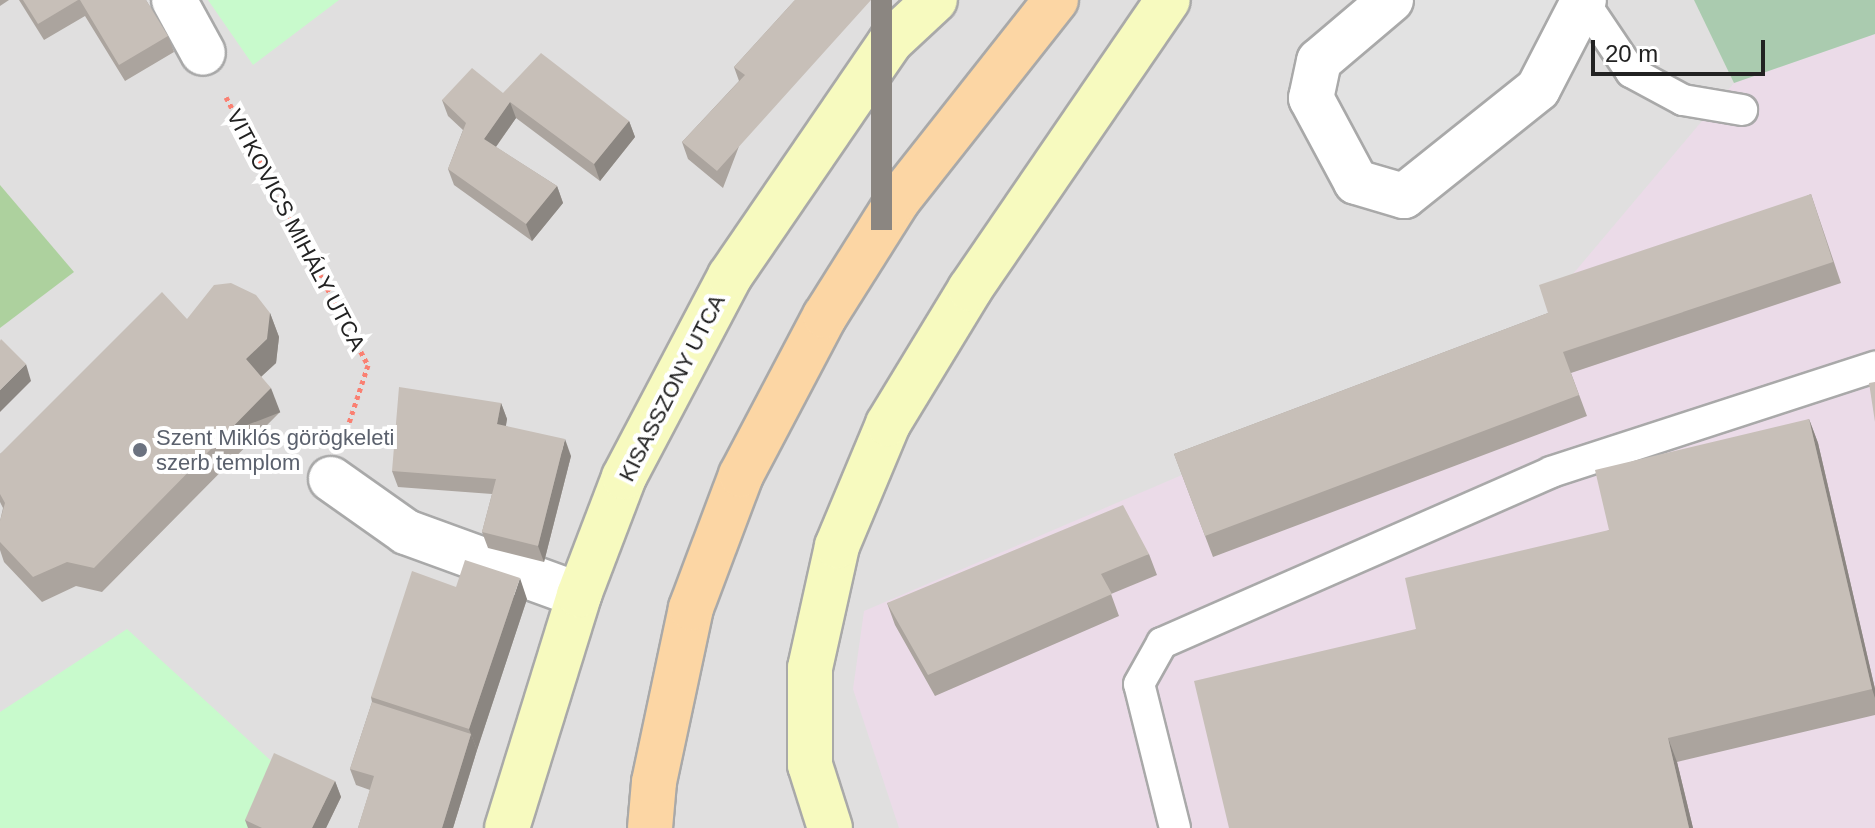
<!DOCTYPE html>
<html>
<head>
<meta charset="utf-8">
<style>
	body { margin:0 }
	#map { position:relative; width:1875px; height:828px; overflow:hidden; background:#f2efe9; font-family:Arial,sans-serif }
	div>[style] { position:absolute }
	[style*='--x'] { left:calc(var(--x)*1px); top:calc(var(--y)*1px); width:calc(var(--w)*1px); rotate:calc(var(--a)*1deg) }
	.residential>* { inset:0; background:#e0dfdf; transform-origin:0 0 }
	.industrial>* { inset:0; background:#ebdbe8 }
	.forest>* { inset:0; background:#add19e }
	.cemetery>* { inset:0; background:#aacbaf }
	.park>* { inset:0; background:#c8facc }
	.parking>* { inset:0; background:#e2e2e2 }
	.path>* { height:5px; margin-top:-2.5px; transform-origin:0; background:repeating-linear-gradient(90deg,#fa8072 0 4px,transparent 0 8px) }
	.roads { filter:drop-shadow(2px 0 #a9a9a9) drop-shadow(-2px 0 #a9a9a9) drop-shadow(0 2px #a9a9a9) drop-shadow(0 -2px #a9a9a9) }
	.service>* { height:30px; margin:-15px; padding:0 15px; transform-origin:15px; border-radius:15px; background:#fff }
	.minor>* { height:44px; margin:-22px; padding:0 22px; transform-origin:22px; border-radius:22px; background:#fff }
	.secondary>* { height:44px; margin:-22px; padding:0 22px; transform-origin:22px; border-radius:22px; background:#f7fabf }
	.primary>* { height:44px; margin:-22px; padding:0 22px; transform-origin:22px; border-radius:22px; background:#fcd6a4 }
	.wall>* { inset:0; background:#aba49e }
	.shaded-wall>* { inset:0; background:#8b8681; transform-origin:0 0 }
	.building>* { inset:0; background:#c7bfb8 }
	.dots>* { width:22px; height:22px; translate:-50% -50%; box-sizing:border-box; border:4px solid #fff; border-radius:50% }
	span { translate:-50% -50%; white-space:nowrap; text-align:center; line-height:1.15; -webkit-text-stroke:8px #fff; paint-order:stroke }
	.street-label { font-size:22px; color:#222 }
	.worship-label { font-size:22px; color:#5b616d }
	.left { translate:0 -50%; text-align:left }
	.scale { position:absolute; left:1591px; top:40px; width:174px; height:36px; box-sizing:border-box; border:4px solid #222; border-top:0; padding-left:10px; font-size:24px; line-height:28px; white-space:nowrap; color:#222; -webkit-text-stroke:6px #fff; paint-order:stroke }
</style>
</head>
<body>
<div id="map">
	<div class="residential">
		<i style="left:0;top:0;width:1875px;height:828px"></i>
	</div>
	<div class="industrial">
		<i style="clip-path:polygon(1875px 34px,1875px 828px,899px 828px,853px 689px,864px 611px,1182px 475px,1555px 334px,1546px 306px,1734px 83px)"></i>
	</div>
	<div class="forest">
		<i style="clip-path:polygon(0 185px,74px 272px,0 328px)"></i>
	</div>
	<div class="cemetery">
		<i style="clip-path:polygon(1694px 0,1875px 0,1875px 34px,1734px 83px)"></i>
	</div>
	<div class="park">
		<i style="clip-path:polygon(208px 0,339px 0,253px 65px)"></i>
		<i style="clip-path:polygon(127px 629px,280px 769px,255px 828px,0 828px,0 712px)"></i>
	</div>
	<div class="parking">
		<i style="clip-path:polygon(1391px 0,1584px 0,1538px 89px,1404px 196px,1356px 182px,1319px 61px)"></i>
	</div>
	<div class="path">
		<i style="--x:226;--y:97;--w:303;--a:62.1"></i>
		<i style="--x:368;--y:365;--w:71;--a:108.2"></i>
	</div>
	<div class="roads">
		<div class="service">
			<i style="--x:1586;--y:5;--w:81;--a:56.1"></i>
			<i style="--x:1631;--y:72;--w:59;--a:28.3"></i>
			<i style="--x:1683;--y:100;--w:60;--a:9.6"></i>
			<i style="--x:1175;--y:828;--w:148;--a:-104"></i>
			<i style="--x:1139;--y:684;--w:47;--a:-60.7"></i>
			<i style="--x:1162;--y:643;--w:425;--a:-23.7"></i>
			<i style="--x:1551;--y:472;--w:341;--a:-18"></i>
		</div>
		<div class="minor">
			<i style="--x:174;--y:0;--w:60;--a:61.3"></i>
			<i style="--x:1391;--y:0;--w:94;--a:139.7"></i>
			<i style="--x:1319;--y:61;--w:38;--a:102"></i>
			<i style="--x:1311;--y:98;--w:95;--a:61.8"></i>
			<i style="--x:1356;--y:182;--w:50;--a:16.3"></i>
			<i style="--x:1404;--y:196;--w:171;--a:-38.6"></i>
			<i style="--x:1538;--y:89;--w:100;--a:-62.7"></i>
			<i style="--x:331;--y:479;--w:92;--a:35.2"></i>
			<i style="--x:406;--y:532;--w:184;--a:20"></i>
		</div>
		<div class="secondary">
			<i style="--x:507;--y:828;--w:244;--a:-72.8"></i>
			<i style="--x:579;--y:595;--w:126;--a:-69.1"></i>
			<i style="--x:624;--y:477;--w:227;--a:-62.2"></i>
			<i style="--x:730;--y:276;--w:285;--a:-55.6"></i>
			<i style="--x:891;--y:41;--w:60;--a:-43"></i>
			<i style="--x:830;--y:828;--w:66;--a:-107.6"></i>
			<i style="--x:810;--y:765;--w:97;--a:-90"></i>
			<i style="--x:810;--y:668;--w:125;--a:-77.5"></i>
			<i style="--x:837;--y:546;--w:132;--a:-67.3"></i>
			<i style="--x:888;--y:424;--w:158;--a:-58.7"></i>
			<i style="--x:970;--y:289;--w:350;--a:-55.6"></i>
		</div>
		<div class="primary">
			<i style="--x:650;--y:828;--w:46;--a:-85"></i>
			<i style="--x:654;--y:782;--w:178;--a:-78"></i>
			<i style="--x:691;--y:608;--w:142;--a:-69.4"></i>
			<i style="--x:741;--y:475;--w:180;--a:-62.2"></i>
			<i style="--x:825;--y:316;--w:137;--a:-57.8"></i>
			<i style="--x:898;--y:200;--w:255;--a:-51.7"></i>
		</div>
	</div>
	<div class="wall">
		<i style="clip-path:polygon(0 0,9px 0,0 6px)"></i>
		<i style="clip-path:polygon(19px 0,146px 0,168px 36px,174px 52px,125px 81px,85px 16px,44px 40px)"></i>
		<i style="clip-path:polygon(795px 0,723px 188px,688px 159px,682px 142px,739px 81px,734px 67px)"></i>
		<i style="clip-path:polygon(503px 93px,629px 121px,635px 137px,600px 181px,516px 118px,496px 147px,557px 186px,563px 203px,532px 241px,454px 185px,448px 169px,463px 130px,448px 116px,442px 100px)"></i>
		<i style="clip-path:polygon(1811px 194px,1841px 283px,1571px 373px,1587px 416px,1213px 557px,1174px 454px,1548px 313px)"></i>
		<i style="clip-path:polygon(270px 313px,279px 337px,276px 363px,261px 377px,280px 412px,102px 592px,76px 586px,42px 602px,4px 562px,0 550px,0 521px,3px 508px,0 502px,0 454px,187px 319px)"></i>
		<i style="clip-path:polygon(501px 403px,507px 419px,506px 426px,571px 456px,544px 562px,488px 548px,482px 532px,492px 494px,398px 487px,392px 471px)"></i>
		<i style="clip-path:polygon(1809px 419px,1818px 443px,1875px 689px,1875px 715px,1677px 762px,1693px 828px,1229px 828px,1416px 629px,1609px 530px)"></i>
		<i style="clip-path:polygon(1149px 554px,1157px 575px,1111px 594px,1119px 616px,935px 696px,895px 625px,887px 603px)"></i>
		<i style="clip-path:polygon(456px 587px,527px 599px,477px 750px,453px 828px,358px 828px,370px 790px,356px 785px,350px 769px,372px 702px,371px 697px)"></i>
		<i style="clip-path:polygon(335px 781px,341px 797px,326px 828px,248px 828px,245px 820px)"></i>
	</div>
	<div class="shaded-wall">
		<i style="left:871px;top:0;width:21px;height:230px"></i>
		<i style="clip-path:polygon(510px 102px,516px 118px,490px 155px,484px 139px)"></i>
		<i style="clip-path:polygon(629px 121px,635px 137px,600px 181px,594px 164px)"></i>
		<i style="clip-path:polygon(557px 186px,563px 203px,532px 241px,526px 224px)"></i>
		<i style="clip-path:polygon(270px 313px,279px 337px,276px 363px,254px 383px,246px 359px)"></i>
		<i style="clip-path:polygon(26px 364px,31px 381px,0 412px,0 390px)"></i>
		<i style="left:271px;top:388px;width:26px;height:252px;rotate:69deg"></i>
		<i style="clip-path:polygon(501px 403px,507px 419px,503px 441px,497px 424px)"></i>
		<i style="clip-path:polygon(1809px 419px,1818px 443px,1875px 689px,1875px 698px,1872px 689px)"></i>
		<i style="clip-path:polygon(565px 439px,571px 456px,544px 562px,538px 546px)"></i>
		<i style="clip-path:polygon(520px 578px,527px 599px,477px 750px,469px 729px)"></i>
		<i style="clip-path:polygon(471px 734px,477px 750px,453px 828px,442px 828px)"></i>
		<i style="clip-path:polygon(1668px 738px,1677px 762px,1693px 828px,1689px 828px)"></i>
		<i style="clip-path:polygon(335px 781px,341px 797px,326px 828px,312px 828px)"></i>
	</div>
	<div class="building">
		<i style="clip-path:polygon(23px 0,78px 0,38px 24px)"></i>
		<i style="clip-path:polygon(80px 0,146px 0,168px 36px,119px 65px)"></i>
		<i style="clip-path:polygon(795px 0,871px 0,717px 171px,682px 142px,745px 75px,734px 67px)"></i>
		<i style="clip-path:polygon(541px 53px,629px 121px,594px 164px,510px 102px,484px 139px,557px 186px,526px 224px,448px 169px,466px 123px,442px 100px,472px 68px,503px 93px)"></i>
		<i style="clip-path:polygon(1811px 194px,1833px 262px,1563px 352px,1579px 395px,1205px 536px,1174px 454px,1548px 313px,1539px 285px)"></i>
		<i style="clip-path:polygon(231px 283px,256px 295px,270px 313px,267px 339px,246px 359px,271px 388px,94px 568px,67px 562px,33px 577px,0 542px,0 521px,5px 503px,0 494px,0 454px,162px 292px,187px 319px,214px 285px)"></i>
		<i style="clip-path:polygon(1px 339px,26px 364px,0 390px,0 341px)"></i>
		<i style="clip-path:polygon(1875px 382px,1875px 422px,1869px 383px)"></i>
		<i style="clip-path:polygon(399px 387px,501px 403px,497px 424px,565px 439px,538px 546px,482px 532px,496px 479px,392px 471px)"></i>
		<i style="clip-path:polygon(1809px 419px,1872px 689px,1668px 738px,1689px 828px,1229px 828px,1194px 681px,1416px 629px,1405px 578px,1609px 530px,1595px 470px)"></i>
		<i style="clip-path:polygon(1123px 505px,1149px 554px,1101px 574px,1112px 594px,928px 675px,887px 603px)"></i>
		<i style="clip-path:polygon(465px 560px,520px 578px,469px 729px,371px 697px,412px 571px,456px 587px)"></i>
		<i style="clip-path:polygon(372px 702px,471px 734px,442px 828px,358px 828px,374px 776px,350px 769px)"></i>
		<i style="clip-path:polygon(274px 753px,335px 781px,312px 828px,262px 828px,245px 820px)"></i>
	</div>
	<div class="dots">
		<i style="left:140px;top:450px;background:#6b7280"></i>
	</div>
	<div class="street-label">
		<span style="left:296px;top:230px;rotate:62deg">VITKOVICS MIHÁLY UTCA</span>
		<span style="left:672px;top:388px;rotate:-63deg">KISASSZONY UTCA</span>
	</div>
	<div class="worship-label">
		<span class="left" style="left:156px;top:450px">Szent Miklós görögkeleti<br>szerb templom</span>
	</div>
	<div class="scale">20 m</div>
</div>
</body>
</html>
